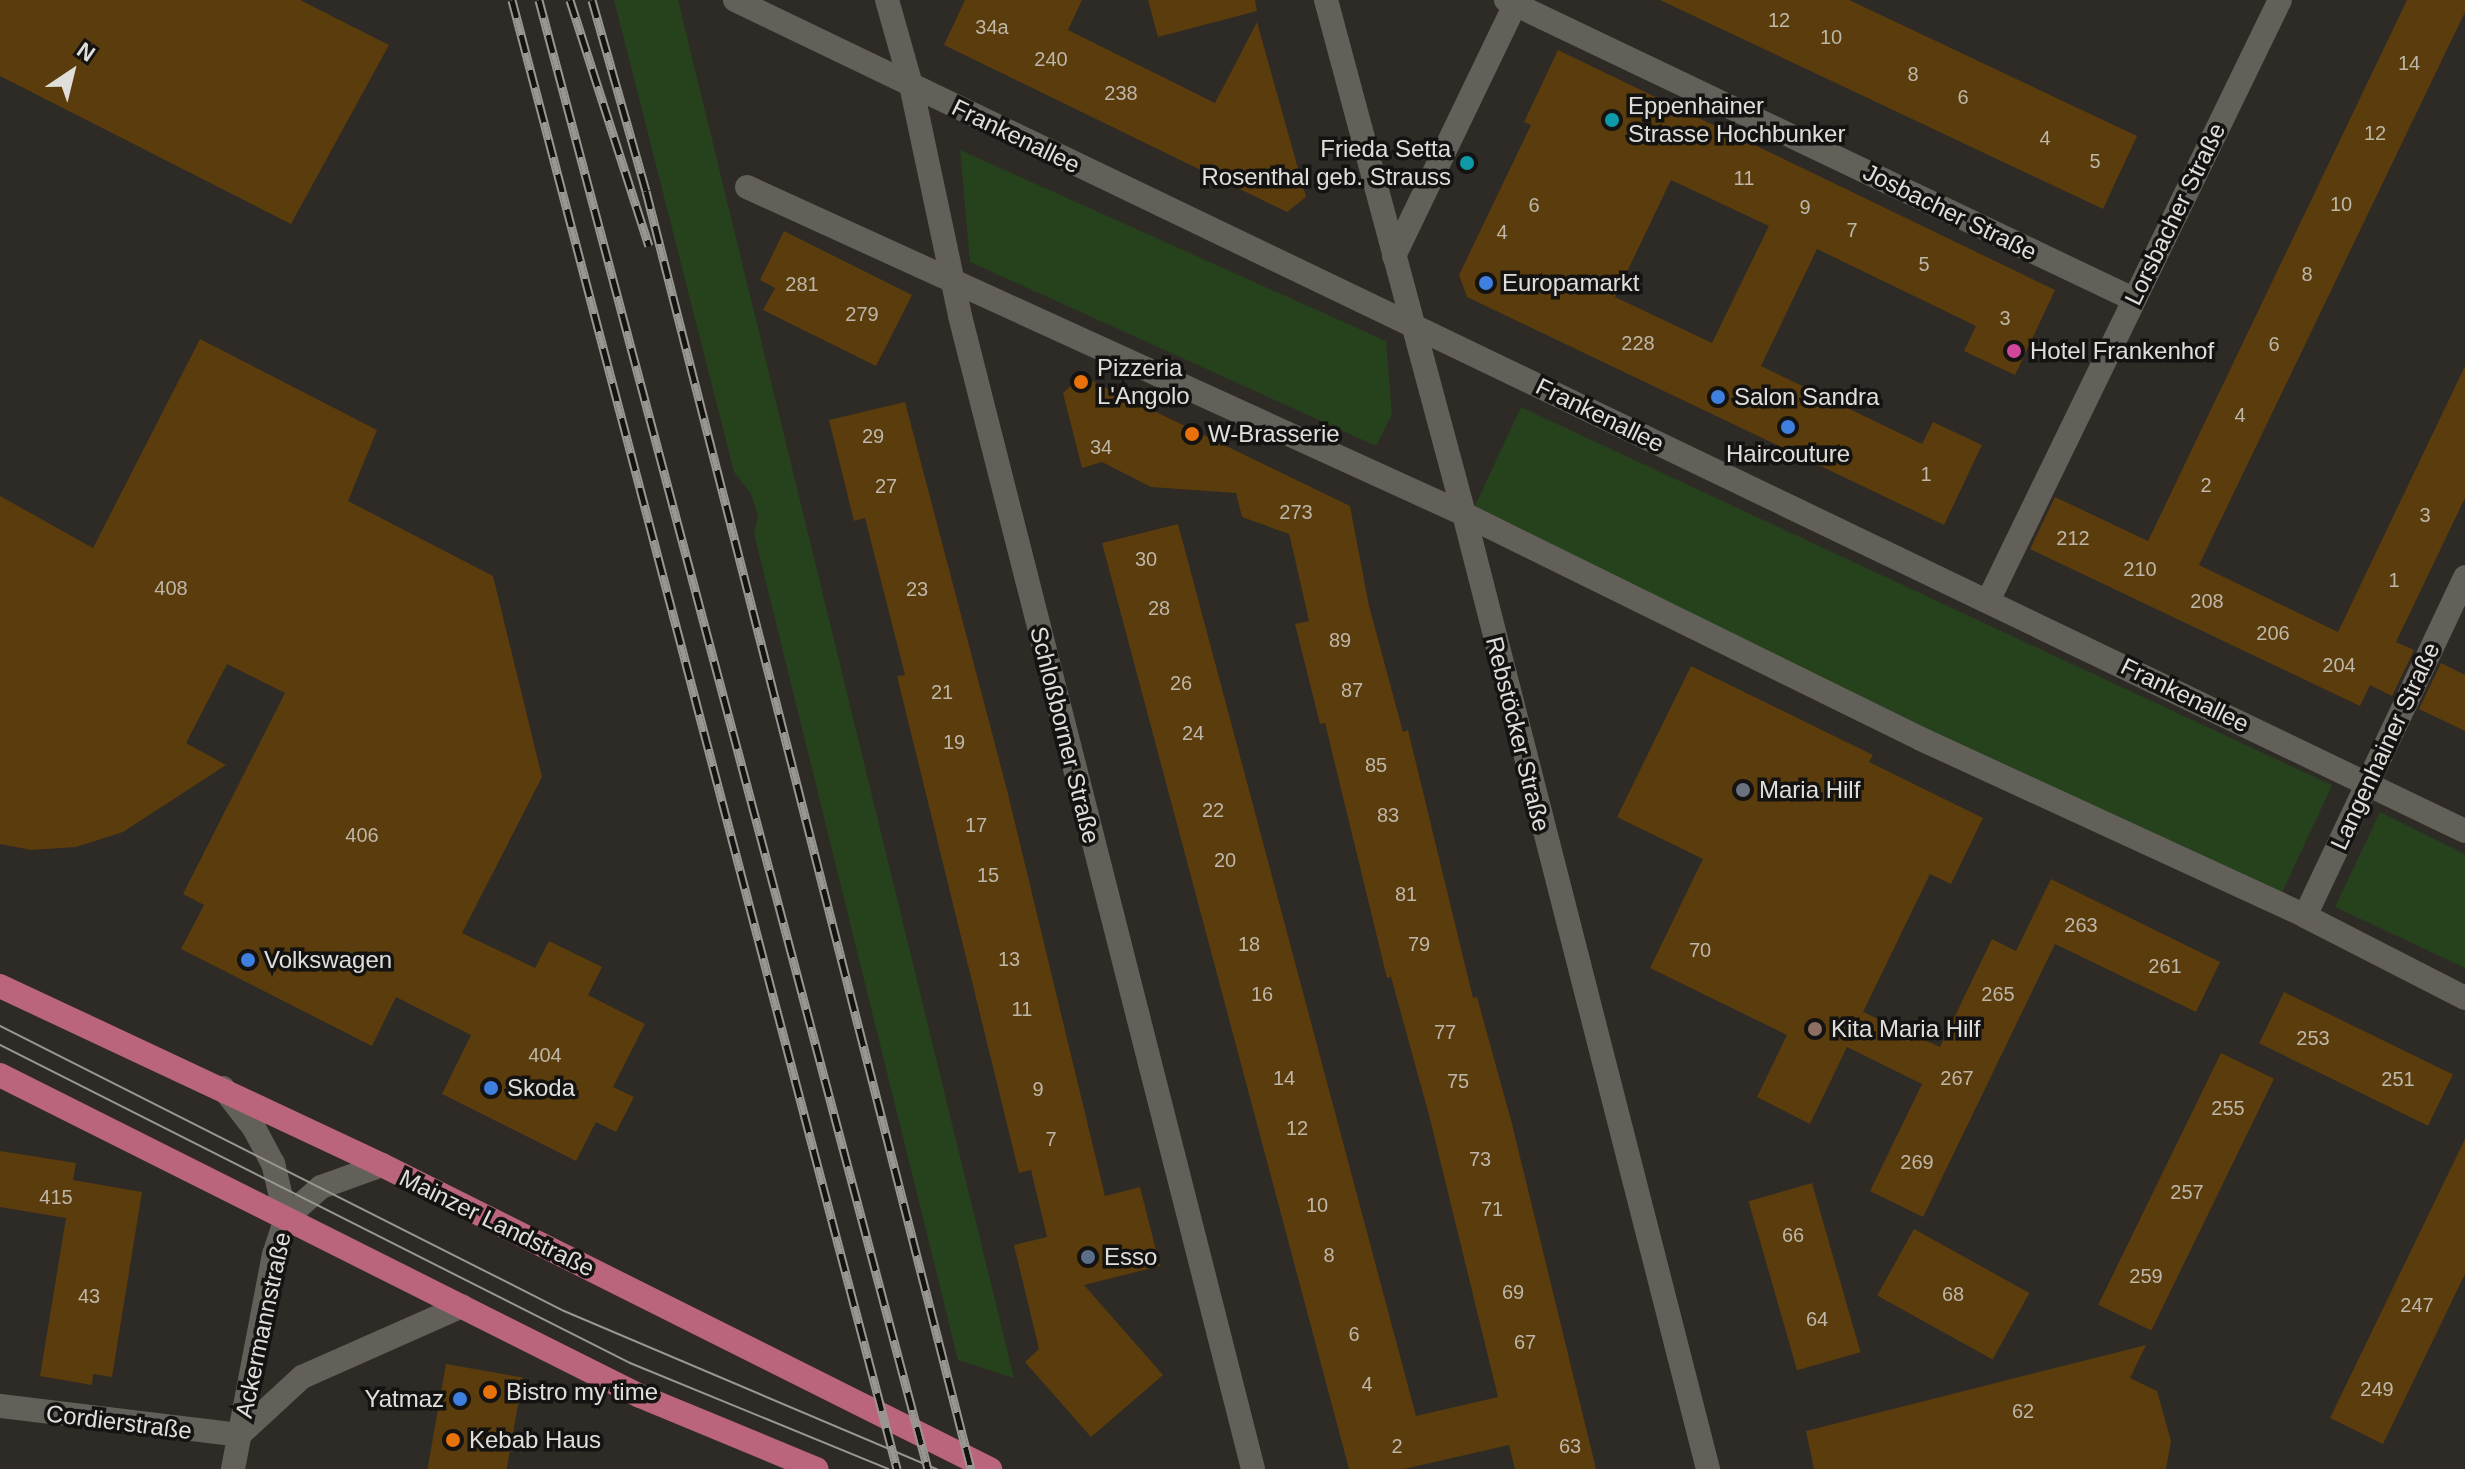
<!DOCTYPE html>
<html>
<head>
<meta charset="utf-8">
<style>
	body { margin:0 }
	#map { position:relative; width:2465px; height:1469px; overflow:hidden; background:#2e2a25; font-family:Arial,sans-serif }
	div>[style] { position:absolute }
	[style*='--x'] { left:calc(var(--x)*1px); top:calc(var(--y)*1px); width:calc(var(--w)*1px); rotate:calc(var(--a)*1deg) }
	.green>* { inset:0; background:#25421c; transform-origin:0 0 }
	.building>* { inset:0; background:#5a3c0d; transform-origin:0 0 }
	.minor>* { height:24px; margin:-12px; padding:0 12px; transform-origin:12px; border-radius:12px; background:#635f59 }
	.major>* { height:24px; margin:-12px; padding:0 12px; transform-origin:12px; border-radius:12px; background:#bb657c }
	.tram>* { height:2px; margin:-1px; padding:0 1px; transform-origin:1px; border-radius:1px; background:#9a9792 }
	.rail>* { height:9px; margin-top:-4.5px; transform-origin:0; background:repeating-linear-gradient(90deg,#141311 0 18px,#9a9792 0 36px); box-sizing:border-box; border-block:2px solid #9a9792 }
	.dots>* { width:22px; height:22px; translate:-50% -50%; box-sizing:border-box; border:4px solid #141311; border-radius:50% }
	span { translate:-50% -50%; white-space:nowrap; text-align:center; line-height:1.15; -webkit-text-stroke:7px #141311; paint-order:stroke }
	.number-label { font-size:20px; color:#beb6a7 }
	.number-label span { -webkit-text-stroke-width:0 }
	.poi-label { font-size:24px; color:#e0deda }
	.left { translate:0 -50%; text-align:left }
	.right { translate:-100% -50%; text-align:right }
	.street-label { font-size:24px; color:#e0deda }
	.north { position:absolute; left:32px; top:32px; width:80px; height:80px; -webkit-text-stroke:6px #141311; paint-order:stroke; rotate:35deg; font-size:22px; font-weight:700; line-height:32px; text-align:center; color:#e0deda }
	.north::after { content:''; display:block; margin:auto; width:28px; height:36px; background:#e0deda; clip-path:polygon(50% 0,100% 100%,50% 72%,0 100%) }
</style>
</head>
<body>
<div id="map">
	<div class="green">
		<i style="clip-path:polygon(614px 0,678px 0,1014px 1378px,958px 1360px,754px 534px,758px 516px,751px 494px,734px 472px)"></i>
		<i style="clip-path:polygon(960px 150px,1386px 341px,1392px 414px,1376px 446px,970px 262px)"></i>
		<i style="left:1521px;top:407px;width:895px;height:124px;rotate:25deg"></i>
		<i style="clip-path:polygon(2380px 812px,2465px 854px,2465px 968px,2335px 907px)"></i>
	</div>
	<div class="building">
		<i style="clip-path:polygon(0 0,300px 0,389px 45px,291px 224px,0 76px)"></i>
		<i style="clip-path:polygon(965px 0,1082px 0,1068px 30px,1215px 103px,1257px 22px,1306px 197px,1287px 212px,944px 45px)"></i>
		<i style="clip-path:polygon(1148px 0,1255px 0,1257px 11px,1158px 37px)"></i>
		<i style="clip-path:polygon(1660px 0,1849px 0,2137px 136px,2103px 209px)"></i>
		<i style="clip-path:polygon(2407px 0,2465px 0,2465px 12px,2199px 565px,2338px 632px,2465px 366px,2465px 498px,2396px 642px,2414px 650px,2392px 696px,2370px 685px,2360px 706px,2030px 549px,2055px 497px,2148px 541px)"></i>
		<i style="clip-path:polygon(evenodd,1558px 50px,2055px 290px,2015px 375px,1964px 351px,1976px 326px,1817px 249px,1761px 366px,1922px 444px,1933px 422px,1982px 445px,1944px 525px,1467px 297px,1459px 275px,1531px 125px,1524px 122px,1558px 50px,1671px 180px,1769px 226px,1712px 343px,1615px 297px,1671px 180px)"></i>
		<i style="clip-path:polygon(784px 231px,912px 295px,876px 366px,763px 310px,775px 288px,760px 280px)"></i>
		<i style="clip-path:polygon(200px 339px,377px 430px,348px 501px,493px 576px,542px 777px,462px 933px,535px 968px,549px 941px,602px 967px,588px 995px,645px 1024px,613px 1087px,634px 1097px,616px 1132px,596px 1122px,576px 1161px,442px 1094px,471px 1035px,396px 997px,372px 1046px,181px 949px,204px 905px,183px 894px,285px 693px,227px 664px,186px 743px,226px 765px,123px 832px,76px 847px,31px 850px,0 844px,0 496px,93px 548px)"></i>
		<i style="clip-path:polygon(1082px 376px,1350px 506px,1369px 606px,1403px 732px,1408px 730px,1473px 998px,1477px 997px,1512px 1124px,1596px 1469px,1515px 1469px,1509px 1445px,1404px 1469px,1349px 1469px,1102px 543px,1178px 524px,1416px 1416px,1498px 1397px,1429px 1115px,1391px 977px,1387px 978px,1325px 723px,1320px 724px,1295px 624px,1309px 621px,1295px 559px,1289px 534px,1242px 517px,1236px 493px,1151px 487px,1102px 462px,1082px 468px,1063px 393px)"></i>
		<i style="clip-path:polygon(905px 402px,1007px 790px,1105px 1196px,1140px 1187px,1160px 1266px,1084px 1285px,1163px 1375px,1091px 1437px,1025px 1362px,1039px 1349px,1014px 1245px,1047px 1237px,1031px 1170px,1019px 1173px,897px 676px,905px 675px,865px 518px,854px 521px,829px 420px)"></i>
		<i style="clip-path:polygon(2441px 663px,2465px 675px,2465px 731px,2419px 709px)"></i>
		<i style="clip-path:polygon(1691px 666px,1873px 755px,1869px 762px,1983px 818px,1951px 884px,1930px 874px,1863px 1012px,1940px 1047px,1992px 939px,2016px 951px,2051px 879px,2220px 962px,2196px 1012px,2055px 944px,1923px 1217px,1870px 1191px,1922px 1084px,1847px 1047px,1810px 1124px,1757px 1097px,1787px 1035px,1650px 968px,1703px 859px,1617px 817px)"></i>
		<i style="left:2284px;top:992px;width:188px;height:57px;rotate:26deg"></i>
		<i style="left:2221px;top:1053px;width:59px;height:280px;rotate:26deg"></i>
		<i style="clip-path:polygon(2465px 1139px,2465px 1274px,2383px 1444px,2330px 1418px)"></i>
		<i style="clip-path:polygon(0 1151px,76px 1163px,73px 1180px,142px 1192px,112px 1377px,93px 1374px,92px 1385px,40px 1376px,66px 1218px,0 1207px)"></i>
		<i style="left:1812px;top:1183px;width:176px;height:66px;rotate:74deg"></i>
		<i style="left:1914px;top:1229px;width:132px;height:76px;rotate:29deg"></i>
		<i style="clip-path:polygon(2146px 1345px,2130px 1378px,2157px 1391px,2171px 1441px,2166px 1469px,1814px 1469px,1806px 1431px)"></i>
		<i style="left:446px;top:1364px;width:78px;height:107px;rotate:10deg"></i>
	</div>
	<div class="minor">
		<i style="--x:735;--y:0;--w:1919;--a:25.66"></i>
		<i style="--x:887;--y:0;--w:88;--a:74.2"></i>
		<i style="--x:911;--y:85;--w:236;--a:78"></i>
		<i style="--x:960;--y:316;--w:1190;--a:75.74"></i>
		<i style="--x:1326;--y:0;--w:532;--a:74.97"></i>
		<i style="--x:1464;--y:514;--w:986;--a:75.67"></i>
		<i style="--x:1506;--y:0;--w:695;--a:25.5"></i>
		<i style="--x:747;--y:187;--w:788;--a:24.52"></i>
		<i style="--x:1464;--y:514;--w:509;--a:26.21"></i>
		<i style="--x:1921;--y:739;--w:423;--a:24.7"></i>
		<i style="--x:2305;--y:916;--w:180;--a:27.1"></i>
		<i style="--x:1394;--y:256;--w:284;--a:-64.3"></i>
		<i style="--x:1988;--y:601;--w:668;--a:-64.09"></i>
		<i style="--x:2305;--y:916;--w:375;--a:-64.7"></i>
		<i style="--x:223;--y:1088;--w:51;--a:52.2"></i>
		<i style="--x:254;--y:1128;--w:40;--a:62"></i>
		<i style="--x:273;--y:1163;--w:57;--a:76.7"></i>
		<i style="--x:286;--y:1218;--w:38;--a:108"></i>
		<i style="--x:274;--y:1254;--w:219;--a:100.8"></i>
		<i style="--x:286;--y:1218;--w:47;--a:-41.5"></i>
		<i style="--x:321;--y:1187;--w:65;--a:-19.8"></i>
		<i style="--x:0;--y:1406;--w:241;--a:6.9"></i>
		<i style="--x:239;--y:1435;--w:86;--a:-42.6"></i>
		<i style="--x:302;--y:1377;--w:175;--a:-23.9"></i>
	</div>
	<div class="major">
		<i style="--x:0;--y:986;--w:422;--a:25.1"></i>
		<i style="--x:382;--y:1165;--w:680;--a:26.57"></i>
		<i style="--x:0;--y:1075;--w:716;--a:26.64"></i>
		<i style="--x:640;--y:1396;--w:191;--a:22.5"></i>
	</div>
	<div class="tram">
		<i style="--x:0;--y:1026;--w:632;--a:26.81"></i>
		<i style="--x:564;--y:1311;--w:405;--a:23"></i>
		<i style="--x:0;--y:1045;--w:706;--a:26.78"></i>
		<i style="--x:630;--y:1363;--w:279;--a:22.3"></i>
	</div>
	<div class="rail">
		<i style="--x:512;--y:0;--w:1519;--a:75.31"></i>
		<i style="--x:539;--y:0;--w:1520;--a:75.17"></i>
		<i style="--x:570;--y:0;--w:258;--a:72.2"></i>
		<i style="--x:592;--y:0;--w:198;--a:74.2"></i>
		<i style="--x:646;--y:191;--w:1319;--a:75.73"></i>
	</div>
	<div class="dots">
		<i style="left:1612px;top:120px;background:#0f9aa8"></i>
		<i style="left:1467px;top:163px;background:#0f9aa8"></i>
		<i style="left:1486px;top:283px;background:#3f7fe0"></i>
		<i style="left:2014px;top:351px;background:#d1479c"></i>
		<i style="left:1081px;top:382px;background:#e8710a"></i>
		<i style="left:1718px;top:397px;background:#3f7fe0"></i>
		<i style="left:1788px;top:427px;background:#3f7fe0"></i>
		<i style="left:1192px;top:434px;background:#e8710a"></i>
		<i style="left:1743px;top:790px;background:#6b7280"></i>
		<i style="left:248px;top:960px;background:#3f7fe0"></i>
		<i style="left:1815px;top:1029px;background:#8d6e63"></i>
		<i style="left:491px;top:1088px;background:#3f7fe0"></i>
		<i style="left:1088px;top:1257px;background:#5c6f8a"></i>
		<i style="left:490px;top:1392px;background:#e8710a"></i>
		<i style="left:460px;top:1399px;background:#3f7fe0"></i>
		<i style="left:453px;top:1440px;background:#e8710a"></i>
	</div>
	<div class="number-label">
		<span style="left:1779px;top:20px">12</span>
		<span style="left:992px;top:27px">34a</span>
		<span style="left:1831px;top:37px">10</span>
		<span style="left:1051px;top:59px">240</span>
		<span style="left:2409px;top:63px">14</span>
		<span style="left:1913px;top:74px">8</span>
		<span style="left:1121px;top:93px">238</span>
		<span style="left:1963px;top:97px">6</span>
		<span style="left:2375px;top:133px">12</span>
		<span style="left:2045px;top:138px">4</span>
		<span style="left:2095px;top:161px">5</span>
		<span style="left:1744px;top:178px">11</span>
		<span style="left:2341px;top:204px">10</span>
		<span style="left:1534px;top:205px">6</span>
		<span style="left:1805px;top:207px">9</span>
		<span style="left:1852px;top:230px">7</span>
		<span style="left:1502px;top:232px">4</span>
		<span style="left:1924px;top:264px">5</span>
		<span style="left:2307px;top:274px">8</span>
		<span style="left:802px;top:284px">281</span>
		<span style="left:862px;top:314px">279</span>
		<span style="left:2005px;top:318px">3</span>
		<span style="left:1638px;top:343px">228</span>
		<span style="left:2274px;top:344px">6</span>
		<span style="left:2240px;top:415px">4</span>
		<span style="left:873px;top:436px">29</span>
		<span style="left:1101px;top:447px">34</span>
		<span style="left:1926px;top:474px">1</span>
		<span style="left:2206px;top:485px">2</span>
		<span style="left:886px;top:486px">27</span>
		<span style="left:1296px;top:512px">273</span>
		<span style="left:2425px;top:515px">3</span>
		<span style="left:2073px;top:538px">212</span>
		<span style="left:1146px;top:559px">30</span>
		<span style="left:2140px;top:569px">210</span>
		<span style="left:2394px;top:580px">1</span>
		<span style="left:171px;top:588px">408</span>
		<span style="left:917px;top:589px">23</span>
		<span style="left:2207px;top:601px">208</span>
		<span style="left:1159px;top:608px">28</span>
		<span style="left:2273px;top:633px">206</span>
		<span style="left:1340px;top:640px">89</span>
		<span style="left:2339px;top:665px">204</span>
		<span style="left:1181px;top:683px">26</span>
		<span style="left:1352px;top:690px">87</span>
		<span style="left:942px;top:692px">21</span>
		<span style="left:1193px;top:733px">24</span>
		<span style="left:954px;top:742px">19</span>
		<span style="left:1376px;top:765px">85</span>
		<span style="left:1213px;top:810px">22</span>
		<span style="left:1388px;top:815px">83</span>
		<span style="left:976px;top:825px">17</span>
		<span style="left:362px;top:835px">406</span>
		<span style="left:1225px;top:860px">20</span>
		<span style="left:988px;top:875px">15</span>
		<span style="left:1406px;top:894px">81</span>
		<span style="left:2081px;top:925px">263</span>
		<span style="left:1249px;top:944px">18</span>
		<span style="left:1419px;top:944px">79</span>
		<span style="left:1700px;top:950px">70</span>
		<span style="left:1009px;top:959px">13</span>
		<span style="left:2165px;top:966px">261</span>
		<span style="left:1262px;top:994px">16</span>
		<span style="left:1998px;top:994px">265</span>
		<span style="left:1022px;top:1009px">11</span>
		<span style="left:1445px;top:1032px">77</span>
		<span style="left:2313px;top:1038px">253</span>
		<span style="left:545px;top:1055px">404</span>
		<span style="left:1284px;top:1078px">14</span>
		<span style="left:1957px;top:1078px">267</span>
		<span style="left:2398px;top:1079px">251</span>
		<span style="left:1458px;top:1081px">75</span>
		<span style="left:1038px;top:1089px">9</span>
		<span style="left:2228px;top:1108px">255</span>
		<span style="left:1297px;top:1128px">12</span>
		<span style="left:1051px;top:1139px">7</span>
		<span style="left:1480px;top:1159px">73</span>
		<span style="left:1917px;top:1162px">269</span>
		<span style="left:2187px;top:1192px">257</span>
		<span style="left:56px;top:1197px">415</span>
		<span style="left:1317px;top:1205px">10</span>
		<span style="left:1492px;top:1209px">71</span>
		<span style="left:1793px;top:1235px">66</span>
		<span style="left:1329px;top:1255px">8</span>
		<span style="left:2146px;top:1276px">259</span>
		<span style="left:1513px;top:1292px">69</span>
		<span style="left:1953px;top:1294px">68</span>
		<span style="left:89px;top:1296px">43</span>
		<span style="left:2417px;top:1305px">247</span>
		<span style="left:1817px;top:1319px">64</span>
		<span style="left:1354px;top:1334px">6</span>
		<span style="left:1525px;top:1342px">67</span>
		<span style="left:1367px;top:1384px">4</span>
		<span style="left:2377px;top:1389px">249</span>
		<span style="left:2023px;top:1411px">62</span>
		<span style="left:1397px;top:1446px">2</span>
		<span style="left:1570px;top:1446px">63</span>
	</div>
	<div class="poi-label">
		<span class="left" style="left:1628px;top:120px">Eppenhainer<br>Strasse Hochbunker</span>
		<span class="right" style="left:1451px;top:163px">Frieda Setta<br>Rosenthal geb. Strauss</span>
		<span class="left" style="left:1502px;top:283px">Europamarkt</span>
		<span class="left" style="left:2030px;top:351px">Hotel Frankenhof</span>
		<span class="left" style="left:1097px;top:382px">Pizzeria<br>L'Angolo</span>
		<span class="left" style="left:1734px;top:397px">Salon Sandra</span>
		<span class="left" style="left:1208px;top:434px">W-Brasserie</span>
		<span style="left:1788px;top:454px">Haircouture</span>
		<span class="left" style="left:1759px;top:790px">Maria Hilf</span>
		<span class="left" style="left:264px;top:960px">Volkswagen</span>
		<span class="left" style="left:1831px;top:1029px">Kita Maria Hilf</span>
		<span class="left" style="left:507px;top:1088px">Skoda</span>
		<span class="left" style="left:1104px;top:1257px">Esso</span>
		<span class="left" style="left:506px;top:1392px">Bistro my time</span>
		<span class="right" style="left:444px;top:1399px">Yatmaz</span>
		<span class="left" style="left:469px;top:1440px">Kebab Haus</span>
	</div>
	<div class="street-label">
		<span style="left:1016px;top:136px;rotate:26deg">Frankenallee</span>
		<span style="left:1950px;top:212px;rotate:26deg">Josbacher Straße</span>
		<span style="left:2175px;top:214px;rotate:-64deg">Lorsbacher Straße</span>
		<span style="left:1600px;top:415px;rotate:26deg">Frankenallee</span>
		<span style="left:2185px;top:695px;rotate:26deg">Frankenallee</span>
		<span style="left:1518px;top:734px;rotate:76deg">Rebstöcker Straße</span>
		<span style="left:1065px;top:735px;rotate:76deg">Schloßborner Straße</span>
		<span style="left:2385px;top:746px;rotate:-65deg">Langenhainer Straße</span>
		<span style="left:497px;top:1223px;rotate:26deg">Mainzer Landstraße</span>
		<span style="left:263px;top:1325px;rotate:-78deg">Ackermannstraße</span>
		<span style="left:119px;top:1422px;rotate:7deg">Cordierstraße</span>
	</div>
	<div class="north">N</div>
</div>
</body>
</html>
